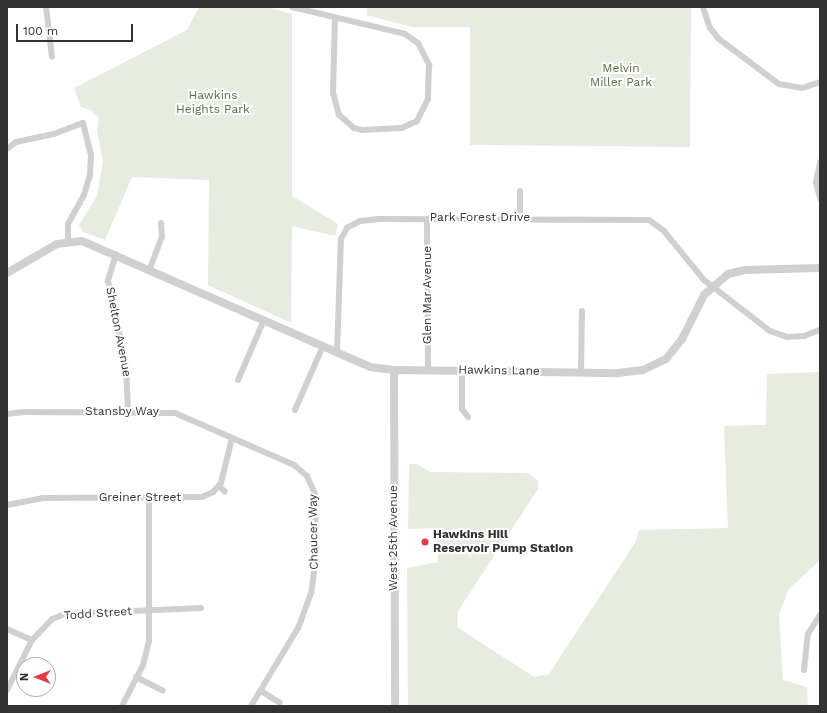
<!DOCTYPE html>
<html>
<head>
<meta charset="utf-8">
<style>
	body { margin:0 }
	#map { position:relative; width:827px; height:713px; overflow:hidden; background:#fff; font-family:"Work Sans",sans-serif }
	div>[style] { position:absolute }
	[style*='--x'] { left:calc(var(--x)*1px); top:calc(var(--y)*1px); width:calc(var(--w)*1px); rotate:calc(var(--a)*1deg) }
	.green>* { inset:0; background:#e6ecdf }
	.minor>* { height:6px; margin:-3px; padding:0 3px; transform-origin:3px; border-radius:3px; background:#d0d0d0 }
	.tertiary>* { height:8px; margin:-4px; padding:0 4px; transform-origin:4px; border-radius:4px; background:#d0d0d0 }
	.dots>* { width:11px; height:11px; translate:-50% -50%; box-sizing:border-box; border:2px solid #fff; border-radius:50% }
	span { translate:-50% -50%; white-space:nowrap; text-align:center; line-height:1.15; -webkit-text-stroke:4px #fff; paint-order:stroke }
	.park-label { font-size:12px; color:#56703f }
	.street-label { font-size:12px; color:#333 }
	.poi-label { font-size:12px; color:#333; font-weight:700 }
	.left { translate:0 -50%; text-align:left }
	.frame { position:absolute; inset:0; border:8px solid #333; pointer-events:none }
	.north { position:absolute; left:16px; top:657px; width:40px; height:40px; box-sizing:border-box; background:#fff; border:1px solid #adadad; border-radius:50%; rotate:270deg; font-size:11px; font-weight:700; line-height:16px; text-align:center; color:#333 }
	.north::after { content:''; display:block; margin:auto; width:14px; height:18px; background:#e63946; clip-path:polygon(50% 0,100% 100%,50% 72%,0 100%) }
	.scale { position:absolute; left:16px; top:24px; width:117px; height:18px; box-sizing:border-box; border:2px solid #333; border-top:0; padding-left:5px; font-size:12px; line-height:14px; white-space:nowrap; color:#333; -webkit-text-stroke:3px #fff; paint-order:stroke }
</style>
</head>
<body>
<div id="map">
	<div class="green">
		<i style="clip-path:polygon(199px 7px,267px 7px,292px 14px,292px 196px,338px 224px,335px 236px,292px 226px,291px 323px,208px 285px,209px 180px,132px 177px,105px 240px,83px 232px,79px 225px,97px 196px,103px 162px,97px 131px,99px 118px,91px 110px,81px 107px,74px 88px,187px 30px)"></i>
		<i style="clip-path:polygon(367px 7px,691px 7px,690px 147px,470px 145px,470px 27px,412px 27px,367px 15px)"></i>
		<i style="clip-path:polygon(820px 372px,820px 560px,788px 590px,779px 615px,783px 680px,807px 687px,808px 706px,408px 706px,407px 568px,438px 562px,437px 528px,408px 529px,409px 464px,417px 464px,430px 472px,528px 473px,538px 481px,538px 489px,458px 611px,457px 627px,534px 677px,549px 674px,635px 543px,639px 530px,728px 528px,724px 426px,766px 425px,767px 374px)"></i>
	</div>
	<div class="minor">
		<i style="--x:46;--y:7;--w:50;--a:83.2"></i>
		<i style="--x:292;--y:7;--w:116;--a:13.4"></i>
		<i style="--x:405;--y:34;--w:16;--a:35"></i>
		<i style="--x:418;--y:43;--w:25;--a:63"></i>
		<i style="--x:429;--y:65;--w:34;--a:92"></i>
		<i style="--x:428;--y:99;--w:25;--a:117"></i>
		<i style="--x:417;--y:121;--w:17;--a:156"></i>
		<i style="--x:401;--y:128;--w:39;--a:177"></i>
		<i style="--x:362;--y:130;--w:8;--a:-166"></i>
		<i style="--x:354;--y:128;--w:20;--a:-139"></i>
		<i style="--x:339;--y:115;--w:23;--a:-105"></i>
		<i style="--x:333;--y:93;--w:75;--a:-88.5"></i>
		<i style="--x:703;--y:7;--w:22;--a:72"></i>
		<i style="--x:710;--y:28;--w:14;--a:51"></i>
		<i style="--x:719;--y:39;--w:75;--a:36.9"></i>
		<i style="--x:779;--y:84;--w:23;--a:10"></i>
		<i style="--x:802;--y:88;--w:19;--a:-18"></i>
		<i style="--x:7;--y:149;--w:11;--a:-38"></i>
		<i style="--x:16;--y:142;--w:39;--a:-12"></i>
		<i style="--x:54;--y:134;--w:31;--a:-21"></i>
		<i style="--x:83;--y:123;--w:33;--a:76"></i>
		<i style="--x:91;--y:155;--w:20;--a:93"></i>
		<i style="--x:90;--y:175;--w:21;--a:107"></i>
		<i style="--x:84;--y:195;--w:33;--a:119"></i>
		<i style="--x:68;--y:224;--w:17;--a:90"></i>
		<i style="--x:820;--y:162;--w:21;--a:101"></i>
		<i style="--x:816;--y:183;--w:16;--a:75"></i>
		<i style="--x:520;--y:191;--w:27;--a:90"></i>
		<i style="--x:427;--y:219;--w:152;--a:89.6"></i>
		<i style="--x:116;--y:254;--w:28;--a:107"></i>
		<i style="--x:108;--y:281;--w:84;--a:77.6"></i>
		<i style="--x:126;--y:363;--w:49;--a:87.7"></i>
		<i style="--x:150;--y:268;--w:33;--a:-69"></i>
		<i style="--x:162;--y:237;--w:14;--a:-94"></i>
		<i style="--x:337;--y:352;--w:113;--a:-88"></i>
		<i style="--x:341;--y:239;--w:13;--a:-61"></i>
		<i style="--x:347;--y:228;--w:15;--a:-28"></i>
		<i style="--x:360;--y:221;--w:19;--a:-6"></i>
		<i style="--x:379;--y:219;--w:270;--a:0.2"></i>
		<i style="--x:649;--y:220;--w:19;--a:36"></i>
		<i style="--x:664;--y:231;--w:63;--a:50.8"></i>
		<i style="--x:704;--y:280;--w:83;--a:37.7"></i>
		<i style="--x:770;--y:331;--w:18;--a:19"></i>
		<i style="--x:787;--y:337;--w:17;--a:-3"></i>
		<i style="--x:804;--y:336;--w:17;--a:-21"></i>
		<i style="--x:462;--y:371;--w:38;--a:90"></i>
		<i style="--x:462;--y:409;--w:10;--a:53"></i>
		<i style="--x:581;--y:372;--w:61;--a:-89.1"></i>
		<i style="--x:238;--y:380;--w:65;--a:-66.6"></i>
		<i style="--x:295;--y:410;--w:70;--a:-66.4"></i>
		<i style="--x:7;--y:414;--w:17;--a:-7"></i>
		<i style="--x:24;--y:412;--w:151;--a:0.4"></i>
		<i style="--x:175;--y:413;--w:130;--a:23.6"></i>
		<i style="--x:294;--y:465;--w:17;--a:40"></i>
		<i style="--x:307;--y:476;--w:20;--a:66"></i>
		<i style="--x:315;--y:494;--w:61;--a:89.1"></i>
		<i style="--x:316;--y:555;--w:38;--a:97"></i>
		<i style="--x:311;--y:593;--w:37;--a:110"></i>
		<i style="--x:298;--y:628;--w:91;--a:121.1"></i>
		<i style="--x:219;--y:486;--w:8;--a:45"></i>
		<i style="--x:7;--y:505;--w:37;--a:-11"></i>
		<i style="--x:43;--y:498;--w:159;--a:-0.4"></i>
		<i style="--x:202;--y:497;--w:12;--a:-24"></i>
		<i style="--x:213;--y:492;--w:12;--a:-48"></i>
		<i style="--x:221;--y:483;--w:46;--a:-76.3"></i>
		<i style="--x:7;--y:629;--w:27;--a:24"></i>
		<i style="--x:32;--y:640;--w:56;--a:116.6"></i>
		<i style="--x:32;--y:640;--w:29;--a:-46"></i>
		<i style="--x:52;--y:619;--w:14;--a:-21"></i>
		<i style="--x:65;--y:614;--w:136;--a:-2.5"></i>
		<i style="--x:804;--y:670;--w:36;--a:-84"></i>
		<i style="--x:808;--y:634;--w:22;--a:-58"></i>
		<i style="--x:136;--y:677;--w:30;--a:27"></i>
		<i style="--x:261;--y:691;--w:22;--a:32"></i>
		<i style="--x:122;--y:706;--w:46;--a:-62.9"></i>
		<i style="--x:143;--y:665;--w:25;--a:-76"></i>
		<i style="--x:149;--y:641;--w:143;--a:-90"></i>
	</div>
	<div class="tertiary">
		<i style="--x:7;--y:273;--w:58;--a:-30.1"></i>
		<i style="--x:57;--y:244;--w:25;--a:-7"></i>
		<i style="--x:82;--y:241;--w:314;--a:23.6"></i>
		<i style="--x:370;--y:367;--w:24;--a:7"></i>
		<i style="--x:394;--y:370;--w:224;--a:0.8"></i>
		<i style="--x:618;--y:373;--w:25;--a:-7"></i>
		<i style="--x:643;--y:370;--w:25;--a:-26"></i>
		<i style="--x:666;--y:359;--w:26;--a:-51"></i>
		<i style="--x:682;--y:339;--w:49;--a:-63.4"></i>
		<i style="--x:704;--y:295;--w:32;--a:-41"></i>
		<i style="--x:728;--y:274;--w:17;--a:-13"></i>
		<i style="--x:745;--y:270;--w:75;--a:-1.5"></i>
		<i style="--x:394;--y:370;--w:336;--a:89.8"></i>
	</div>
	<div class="dots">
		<i style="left:425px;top:542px;background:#e63946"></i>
	</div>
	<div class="park-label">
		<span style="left:621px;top:76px">Melvin<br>Miller Park</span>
		<span style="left:213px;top:103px">Hawkins<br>Heights Park</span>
	</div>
	<div class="street-label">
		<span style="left:480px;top:218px">Park Forest Drive</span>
		<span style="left:428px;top:295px;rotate:-90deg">Glen Mar Avenue</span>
		<span style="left:118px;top:332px;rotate:79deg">Shelton Avenue</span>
		<span style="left:499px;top:371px;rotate:1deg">Hawkins Lane</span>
		<span style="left:122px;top:412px">Stansby Way</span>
		<span style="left:140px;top:498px">Greiner Street</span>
		<span style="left:314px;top:532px;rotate:-91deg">Chaucer Way</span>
		<span style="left:394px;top:538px;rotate:-90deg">West 25th Avenue</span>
		<span style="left:98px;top:614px;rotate:-4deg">Todd Street</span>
	</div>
	<div class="poi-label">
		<span class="left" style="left:433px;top:542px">Hawkins Hill<br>Reservoir Pump Station</span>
	</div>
	<div class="frame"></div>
	<div class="north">N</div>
	<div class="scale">100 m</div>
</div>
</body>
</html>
